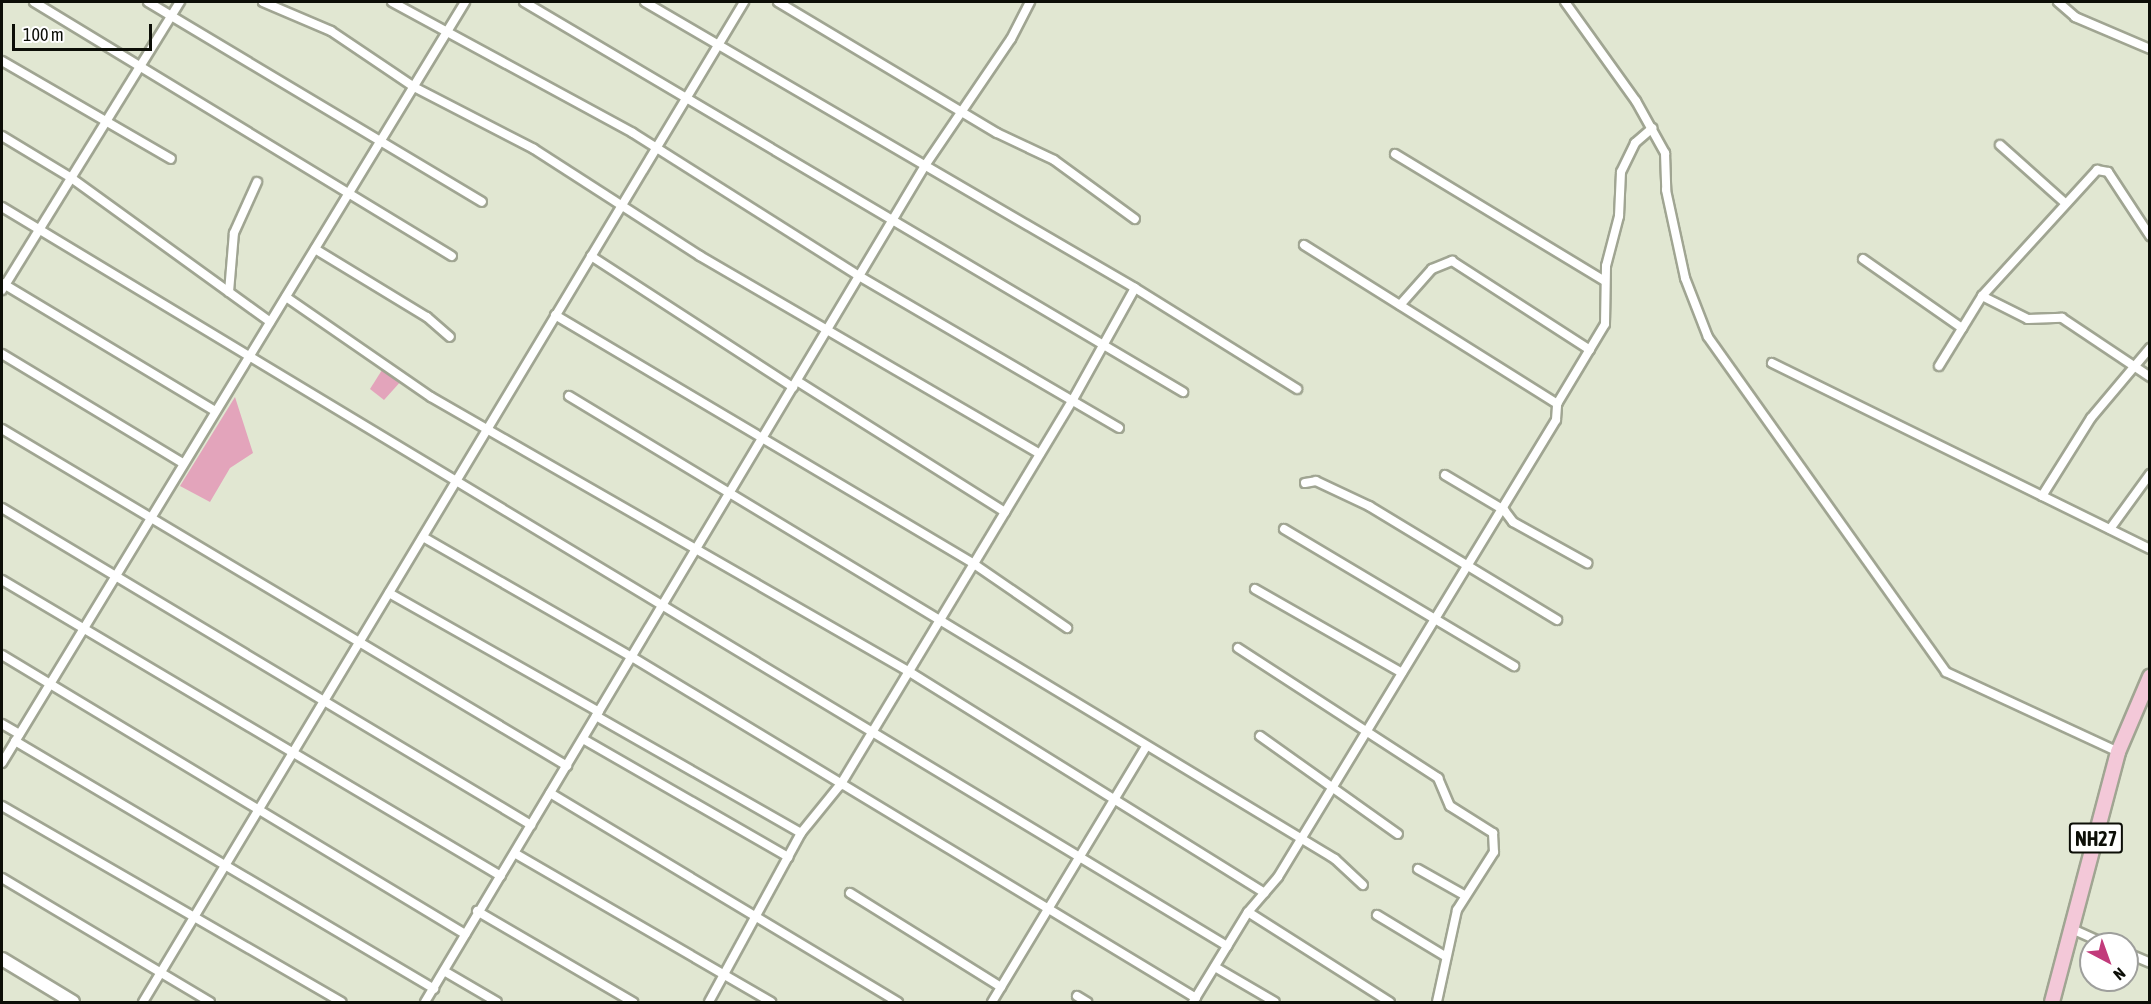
<!DOCTYPE html>
<html>
<head>
<meta charset="utf-8">
<style>
	body { margin:0 }
	#map { position:relative; width:2151px; height:1004px; overflow:hidden; background:#e1e7d2; font-family:"Asap Condensed",sans-serif }
	div>[style] { position:absolute }
	[style*='--x'] { left:calc(var(--x)*1px); top:calc(var(--y)*1px); width:calc(var(--w)*1px); rotate:calc(var(--a)*1deg) }
	.green>* { inset:0; background:#e3a4bb }
	.roads { filter:drop-shadow(2px 0 #a0a592) drop-shadow(-2px 0 #a0a592) drop-shadow(0 2px #a0a592) drop-shadow(0 -2px #a0a592) }
	.minor>* { height:8px; margin:-4px; padding:0 4px; transform-origin:4px; border-radius:4px; background:#fff }
	.secondary>* { height:12px; margin:-6px; padding:0 6px; transform-origin:6px; border-radius:6px; background:#fff }
	.trunk>* { height:14px; margin:-7px; padding:0 7px; transform-origin:7px; border-radius:7px; background:#f3c8d8 }
	span { translate:-50% -50%; white-space:nowrap; text-align:center; line-height:1.15; -webkit-text-stroke:5px #fff; paint-order:stroke }
	.shield-label span { padding:2px 4px; background:#fff; border:2px solid; border-radius:4px; -webkit-text-stroke-width:0 }
	.shield-label { font-size:20px; color:#0c0e07; font-weight:700 }
	.frame { position:absolute; inset:0; border:3px solid #0c0e07; pointer-events:none }
	.north { position:absolute; left:2079px; top:932px; width:60px; height:60px; box-sizing:border-box; background:#fff; border:2px solid #9e9f9c; border-radius:50%; rotate:139deg; font-size:16px; font-weight:700; line-height:24px; text-align:center; color:#0c0e07 }
	.north::after { content:''; display:block; margin:auto; width:21px; height:27px; background:#c23b7b; clip-path:polygon(50% 0,100% 100%,50% 72%,0 100%) }
	.scale { position:absolute; left:12px; top:24px; width:140px; height:27px; box-sizing:border-box; border:3px solid #0c0e07; border-top:0; padding-left:8px; font-size:18px; line-height:21px; white-space:nowrap; color:#0c0e07; -webkit-text-stroke:4px #fff; paint-order:stroke }
</style>
</head>
<body>
<div id="map">
	<div class="green">
		<i style="clip-path:polygon(382px 370px,402px 380px,384px 400px,370px 389px)"></i>
		<i style="clip-path:polygon(235px 397px,253px 453px,230px 468px,210px 502px,180px 486px)"></i>
	</div>
	<div class="roads">
		<div class="minor">
			<i style="--x:34;--y:2;--w:489;--a:31.3"></i>
			<i style="--x:148;--y:2;--w:389;--a:30.9"></i>
			<i style="--x:263;--y:2;--w:74;--a:23.1"></i>
			<i style="--x:331;--y:31;--w:100;--a:34"></i>
			<i style="--x:414;--y:87;--w:135;--a:27.3"></i>
			<i style="--x:534;--y:149;--w:197;--a:32.8"></i>
			<i style="--x:700;--y:256;--w:393;--a:30.2"></i>
			<i style="--x:392;--y:2;--w:274;--a:28.5"></i>
			<i style="--x:633;--y:133;--w:267;--a:32.3"></i>
			<i style="--x:859;--y:276;--w:301;--a:30.3"></i>
			<i style="--x:524;--y:2;--w:766;--a:30.62"></i>
			<i style="--x:645;--y:2;--w:567;--a:30.27"></i>
			<i style="--x:1135;--y:288;--w:129;--a:119.1"></i>
			<i style="--x:1072;--y:401;--w:449;--a:121.1"></i>
			<i style="--x:840;--y:785;--w:62;--a:129.1"></i>
			<i style="--x:801;--y:833;--w:192;--a:118.6"></i>
			<i style="--x:778;--y:2;--w:255;--a:30.9"></i>
			<i style="--x:997;--y:133;--w:63;--a:25.3"></i>
			<i style="--x:1054;--y:160;--w:100;--a:36.1"></i>
			<i style="--x:1565;--y:2;--w:122;--a:54.4"></i>
			<i style="--x:1636;--y:101;--w:60;--a:60.9"></i>
			<i style="--x:1665;--y:153;--w:37;--a:88"></i>
			<i style="--x:1666;--y:190;--w:90;--a:77.8"></i>
			<i style="--x:1685;--y:278;--w:63;--a:68.7"></i>
			<i style="--x:1708;--y:337;--w:411;--a:54.6"></i>
			<i style="--x:1946;--y:672;--w:190;--a:24.9"></i>
			<i style="--x:2058;--y:2;--w:23;--a:41"></i>
			<i style="--x:2075;--y:17;--w:82;--a:23.1"></i>
			<i style="--x:2;--y:61;--w:195;--a:30.1"></i>
			<i style="--x:2;--y:136;--w:79;--a:31.1"></i>
			<i style="--x:70;--y:177;--w:247;--a:35.9"></i>
			<i style="--x:2000;--y:145;--w:86;--a:41.7"></i>
			<i style="--x:1395;--y:154;--w:245;--a:31.2"></i>
			<i style="--x:2;--y:207;--w:1431;--a:31.1"></i>
			<i style="--x:1304;--y:245;--w:299;--a:32.1"></i>
			<i style="--x:315;--y:249;--w:131;--a:31.3"></i>
			<i style="--x:427;--y:317;--w:30;--a:41"></i>
			<i style="--x:591;--y:256;--w:241;--a:33"></i>
			<i style="--x:1863;--y:259;--w:121;--a:34.9"></i>
			<i style="--x:2;--y:283;--w:249;--a:31"></i>
			<i style="--x:1135;--y:288;--w:191;--a:31.9"></i>
			<i style="--x:2;--y:290;--w:339;--a:-58.3"></i>
			<i style="--x:229;--y:292;--w:59;--a:-85.2"></i>
			<i style="--x:234;--y:233;--w:56;--a:-65.7"></i>
			<i style="--x:1982;--y:296;--w:51;--a:26.6"></i>
			<i style="--x:2028;--y:319;--w:34;--a:-2"></i>
			<i style="--x:2062;--y:318;--w:106;--a:33.8"></i>
			<i style="--x:286;--y:297;--w:176;--a:34.6"></i>
			<i style="--x:431;--y:397;--w:550;--a:29.87"></i>
			<i style="--x:908;--y:671;--w:420;--a:31.9"></i>
			<i style="--x:1400;--y:305;--w:48;--a:-48.4"></i>
			<i style="--x:1432;--y:269;--w:22;--a:-22"></i>
			<i style="--x:1452;--y:261;--w:164;--a:32.8"></i>
			<i style="--x:555;--y:315;--w:487;--a:30.7"></i>
			<i style="--x:974;--y:564;--w:113;--a:34.5"></i>
			<i style="--x:2;--y:354;--w:211;--a:31.1"></i>
			<i style="--x:1772;--y:363;--w:421;--a:26.2"></i>
			<i style="--x:1939;--y:366;--w:82;--a:-58.4"></i>
			<i style="--x:1982;--y:296;--w:171;--a:-47.6"></i>
			<i style="--x:2097;--y:170;--w:11;--a:10"></i>
			<i style="--x:2108;--y:172;--w:77;--a:56.7"></i>
			<i style="--x:797;--y:381;--w:246;--a:32.2"></i>
			<i style="--x:569;--y:396;--w:895;--a:31.15"></i>
			<i style="--x:1335;--y:859;--w:38;--a:43"></i>
			<i style="--x:2;--y:429;--w:658;--a:30.81"></i>
			<i style="--x:1445;--y:475;--w:69;--a:30.7"></i>
			<i style="--x:1504;--y:510;--w:15;--a:53"></i>
			<i style="--x:1513;--y:522;--w:85;--a:29"></i>
			<i style="--x:1305;--y:483;--w:11;--a:-10"></i>
			<i style="--x:1316;--y:481;--w:59;--a:25.3"></i>
			<i style="--x:1369;--y:506;--w:220;--a:31.2"></i>
			<i style="--x:2042;--y:496;--w:92;--a:-57.9"></i>
			<i style="--x:2091;--y:418;--w:92;--a:-49.9"></i>
			<i style="--x:2;--y:508;--w:617;--a:30.93"></i>
			<i style="--x:1284;--y:529;--w:268;--a:30.8"></i>
			<i style="--x:2110;--y:529;--w:68;--a:-54"></i>
			<i style="--x:423;--y:537;--w:241;--a:29.9"></i>
			<i style="--x:632;--y:657;--w:659;--a:31.16"></i>
			<i style="--x:2;--y:580;--w:580;--a:30.68"></i>
			<i style="--x:1255;--y:589;--w:169;--a:29.7"></i>
			<i style="--x:389;--y:593;--w:241;--a:29.5"></i>
			<i style="--x:1238;--y:648;--w:239;--a:33"></i>
			<i style="--x:1438;--y:778;--w:30;--a:67"></i>
			<i style="--x:1450;--y:806;--w:51;--a:32.1"></i>
			<i style="--x:1493;--y:833;--w:19;--a:87"></i>
			<i style="--x:1494;--y:852;--w:69;--a:122.5"></i>
			<i style="--x:1457;--y:910;--w:94;--a:102.3"></i>
			<i style="--x:2;--y:655;--w:541;--a:31.07"></i>
			<i style="--x:596;--y:716;--w:236;--a:29.7"></i>
			<i style="--x:2;--y:724;--w:20;--a:30"></i>
			<i style="--x:1260;--y:736;--w:169;--a:35.4"></i>
			<i style="--x:583;--y:739;--w:237;--a:29.9"></i>
			<i style="--x:15;--y:741;--w:487;--a:30.6"></i>
			<i style="--x:2;--y:763;--w:891;--a:-58.68"></i>
			<i style="--x:550;--y:793;--w:406;--a:31"></i>
			<i style="--x:2;--y:806;--w:392;--a:30"></i>
			<i style="--x:516;--y:854;--w:295;--a:30.1"></i>
			<i style="--x:1418;--y:869;--w:53;--a:29.5"></i>
			<i style="--x:2;--y:878;--w:242;--a:30.8"></i>
			<i style="--x:850;--y:893;--w:178;--a:31.9"></i>
			<i style="--x:477;--y:911;--w:181;--a:30.3"></i>
			<i style="--x:1248;--y:912;--w:168;--a:32.4"></i>
			<i style="--x:1377;--y:915;--w:79;--a:31.1"></i>
			<i style="--x:2072;--y:929;--w:37;--a:24"></i>
			<i style="--x:2127;--y:953;--w:25;--a:23"></i>
			<i style="--x:1215;--y:967;--w:69;--a:30.3"></i>
			<i style="--x:444;--y:971;--w:61;--a:30.3"></i>
			<i style="--x:1077;--y:996;--w:12;--a:31"></i>
			<i style="--x:143;--y:1002;--w:1167;--a:-58.99"></i>
			<i style="--x:425;--y:1002;--w:976;--a:-59.13"></i>
			<i style="--x:926;--y:164;--w:151;--a:-55.8"></i>
			<i style="--x:1011;--y:39;--w:42;--a:-62.8"></i>
			<i style="--x:992;--y:1002;--w:298;--a:-58.9"></i>
			<i style="--x:1193;--y:1002;--w:105;--a:-58.6"></i>
			<i style="--x:1248;--y:912;--w:46;--a:-49.4"></i>
			<i style="--x:1278;--y:877;--w:535;--a:-58.69"></i>
			<i style="--x:1556;--y:420;--w:16;--a:-86"></i>
			<i style="--x:1557;--y:404;--w:93;--a:-59"></i>
			<i style="--x:1605;--y:324;--w:58;--a:-89"></i>
			<i style="--x:1606;--y:266;--w:52;--a:-75.4"></i>
			<i style="--x:1619;--y:216;--w:44;--a:-87.4"></i>
			<i style="--x:1621;--y:172;--w:32;--a:-64"></i>
			<i style="--x:1635;--y:143;--w:23;--a:-41"></i>
		</div>
		<div class="secondary">
			<i style="--x:2;--y:959;--w:83;--a:31.2"></i>
		</div>
		<div class="trunk">
			<i style="--x:2052;--y:1002;--w:259;--a:-75.2"></i>
			<i style="--x:2118;--y:752;--w:82;--a:-66.9"></i>
		</div>
	</div>
	<div class="shield-label">
		<span style="left:2096px;top:838px">NH27</span>
	</div>
	<div class="frame"></div>
	<div class="north">N</div>
	<div class="scale">100 m</div>
</div>
</body>
</html>
